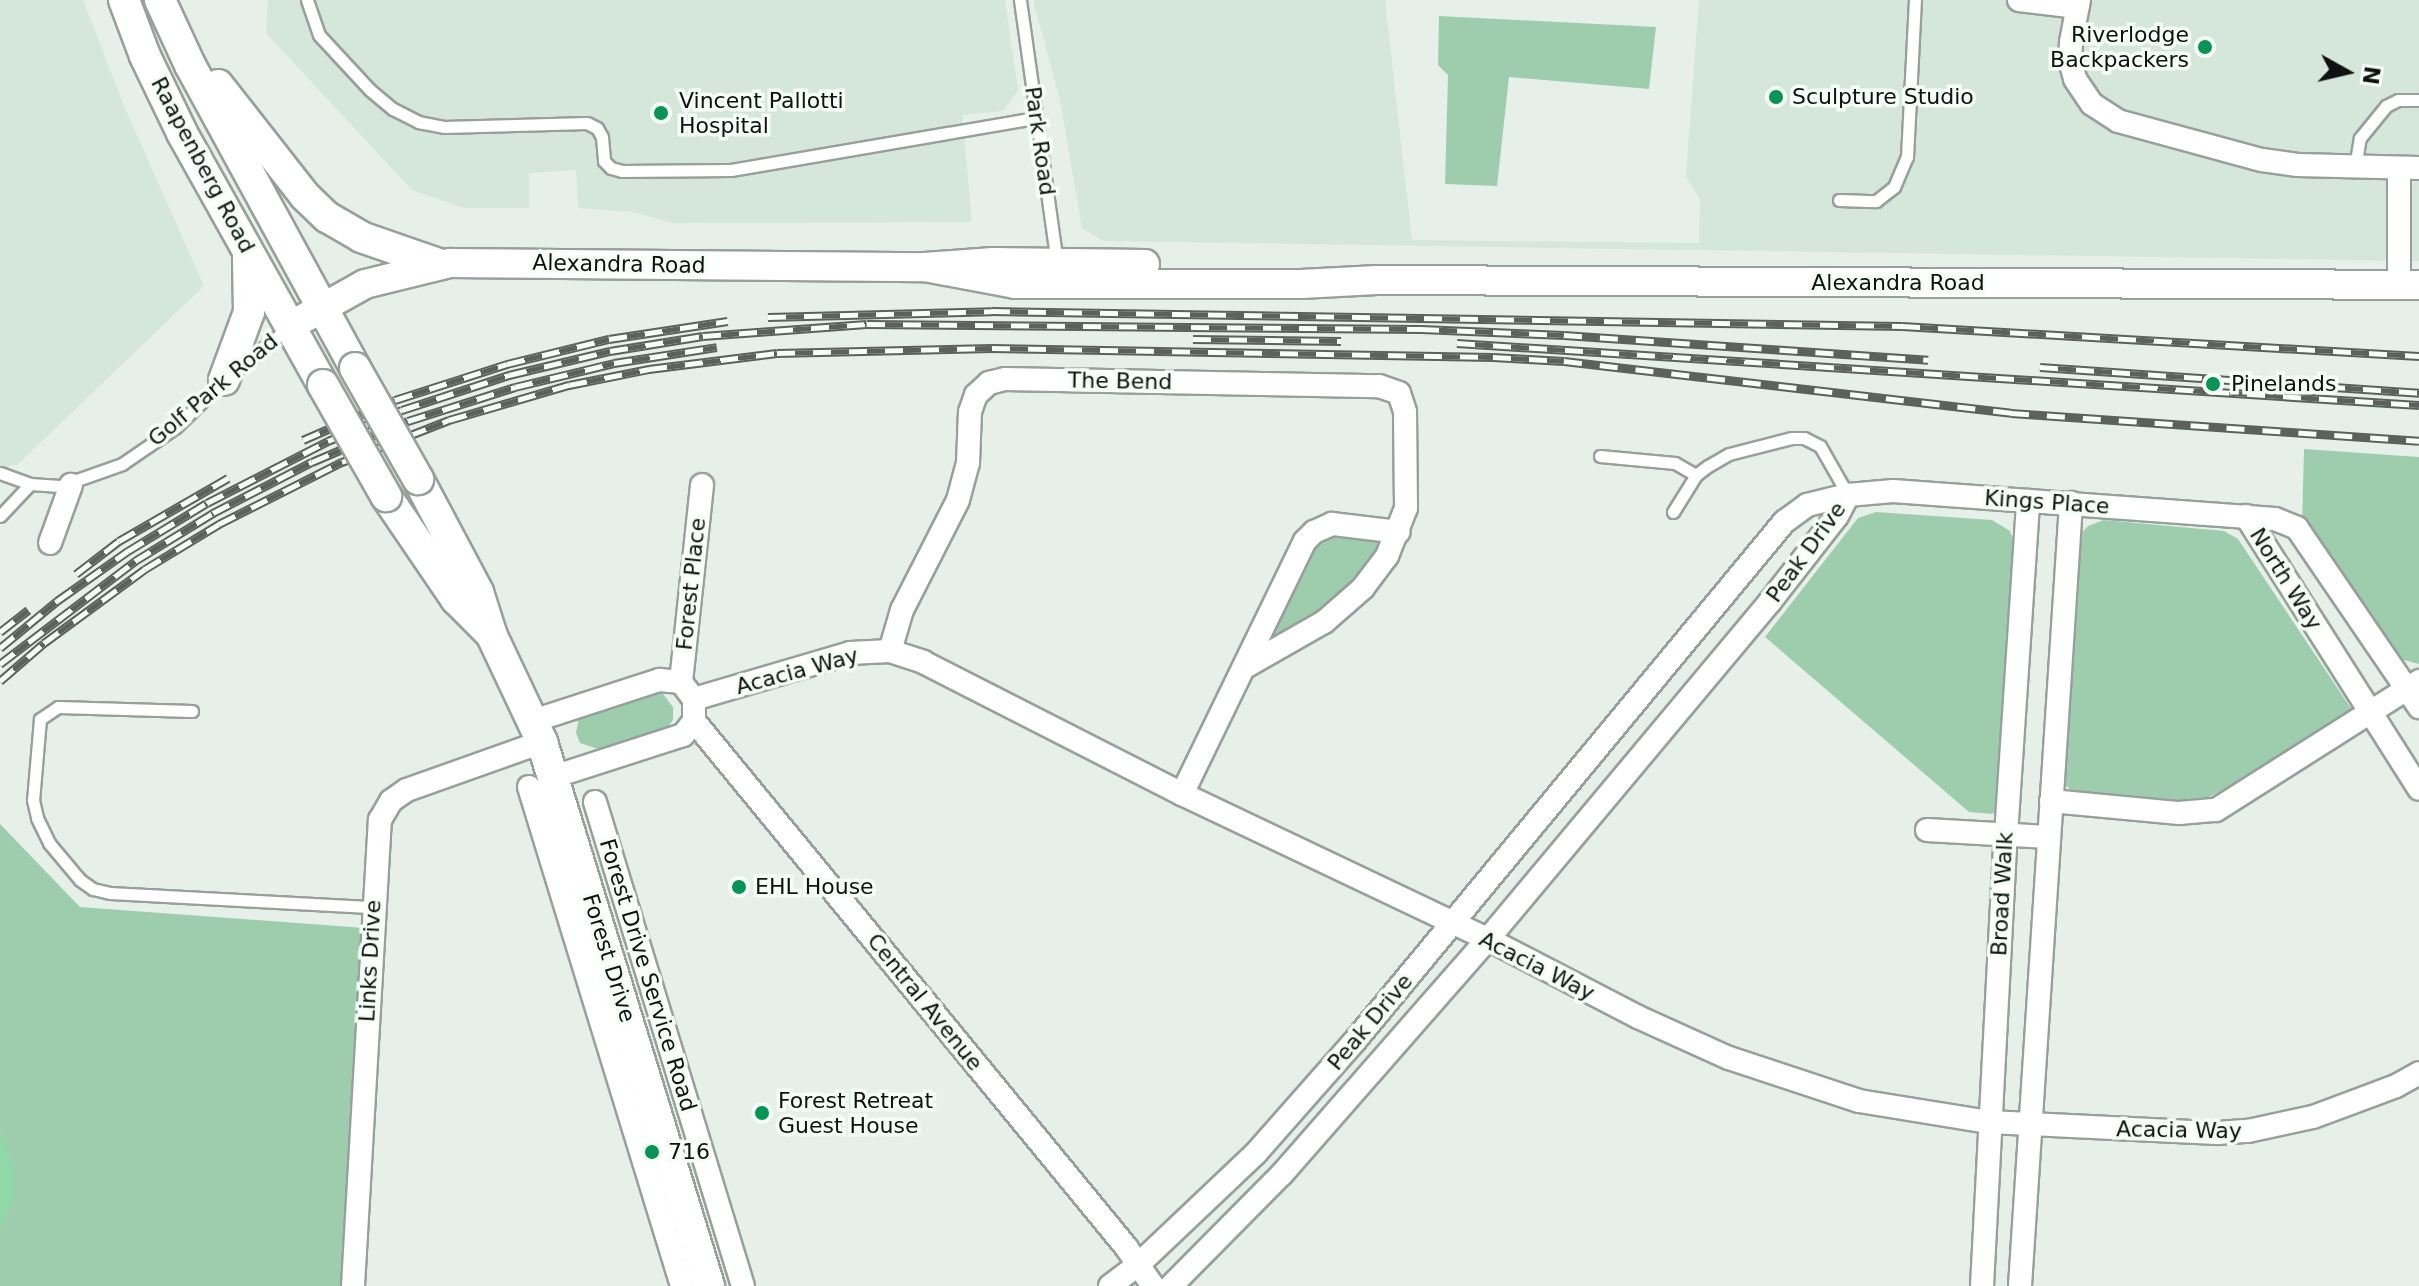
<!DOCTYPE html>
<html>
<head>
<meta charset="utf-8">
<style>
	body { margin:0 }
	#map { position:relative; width:2419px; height:1286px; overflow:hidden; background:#e6f0e9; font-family:"DejaVu Sans",sans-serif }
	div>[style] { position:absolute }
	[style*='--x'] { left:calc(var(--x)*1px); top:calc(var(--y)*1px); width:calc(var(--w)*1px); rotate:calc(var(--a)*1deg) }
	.built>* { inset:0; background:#d5e6da }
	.green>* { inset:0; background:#9ecdad }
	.water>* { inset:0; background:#91d8a9 }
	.roads { filter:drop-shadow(2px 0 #97a09a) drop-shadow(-2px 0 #97a09a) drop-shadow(0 2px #97a09a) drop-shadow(0 -2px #97a09a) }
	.service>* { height:11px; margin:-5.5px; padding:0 5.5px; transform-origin:5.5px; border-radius:5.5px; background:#fff }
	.minor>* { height:22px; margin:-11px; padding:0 11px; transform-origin:11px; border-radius:11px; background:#fff }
	.tertiary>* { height:28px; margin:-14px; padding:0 14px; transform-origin:14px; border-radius:14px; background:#fff }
	.secondary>* { height:30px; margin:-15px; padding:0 15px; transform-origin:15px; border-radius:15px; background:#fff }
	.rail>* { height:9px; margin-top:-4.5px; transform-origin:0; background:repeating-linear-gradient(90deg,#f4fdf6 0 18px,#5c615e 0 36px); box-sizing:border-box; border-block:2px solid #5c615e }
	.bridges { filter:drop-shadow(2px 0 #97a09a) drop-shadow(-2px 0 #97a09a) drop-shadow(0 2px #97a09a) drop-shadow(0 -2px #97a09a) }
	.secondary-bridge>* { height:30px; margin:-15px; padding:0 15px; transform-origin:15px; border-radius:15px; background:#fff }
	.dots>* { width:22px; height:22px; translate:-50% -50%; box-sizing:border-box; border:4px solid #f4fdf6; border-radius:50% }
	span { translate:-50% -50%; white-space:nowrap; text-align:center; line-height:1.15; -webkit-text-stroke:7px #f4fdf6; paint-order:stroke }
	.poi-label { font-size:22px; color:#0f1210 }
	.right { translate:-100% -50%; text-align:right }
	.left { translate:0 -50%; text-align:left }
	.street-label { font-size:22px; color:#0f1210 }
	.north { position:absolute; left:2307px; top:32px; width:80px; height:80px; -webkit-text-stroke:6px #f4fdf6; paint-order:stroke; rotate:98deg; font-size:22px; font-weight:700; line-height:32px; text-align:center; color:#0f1210 }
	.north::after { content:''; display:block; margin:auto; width:28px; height:36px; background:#0f1210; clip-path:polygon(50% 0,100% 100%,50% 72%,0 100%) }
</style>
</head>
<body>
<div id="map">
	<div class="built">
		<i style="clip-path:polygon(0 0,83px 0,124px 106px,204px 286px,17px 465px,10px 465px,0 475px)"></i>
		<i style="clip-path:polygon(268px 0,1005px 0,1018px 90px,1003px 111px,962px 115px,972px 222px,672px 223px,633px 212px,578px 208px,576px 170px,529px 173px,529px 208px,464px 208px,412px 190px,266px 33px)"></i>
		<i style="clip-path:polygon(1033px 0,1385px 0,1412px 240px,1699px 243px,1700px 199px,1686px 177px,1699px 0,2419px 0,2419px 261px,1103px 241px,1082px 228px,1060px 100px)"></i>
	</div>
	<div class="green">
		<i style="clip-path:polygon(1439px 16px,1656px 27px,1649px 89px,1509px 77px,1497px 186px,1445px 184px,1448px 75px,1438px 65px)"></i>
		<i style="clip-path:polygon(2304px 449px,2419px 457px,2419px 664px,2396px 658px,2302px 526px)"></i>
		<i style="clip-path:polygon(1876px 512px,1992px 520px,2010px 531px,2017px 552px,2001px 806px,1992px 814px,1969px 812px,1765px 637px,1858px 518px)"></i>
		<i style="clip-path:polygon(2104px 520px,2224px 531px,2238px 539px,2352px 710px,2350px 722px,2196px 804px,2075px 794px,2059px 779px,2079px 536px,2088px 526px)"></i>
		<i style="clip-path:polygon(1318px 535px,1376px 537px,1381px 546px,1344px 597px,1275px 637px,1270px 632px)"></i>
		<i style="clip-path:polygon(651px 694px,663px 694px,673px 707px,673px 720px,666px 729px,598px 749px,580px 743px,576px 733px,579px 717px)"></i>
		<i style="clip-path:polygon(0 824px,80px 907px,364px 928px,344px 1286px,0 1286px)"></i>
	</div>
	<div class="water">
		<i style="clip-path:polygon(0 1129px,13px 1168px,15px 1197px,0 1227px)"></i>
	</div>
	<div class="roads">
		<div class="service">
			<i style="--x:307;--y:0;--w:37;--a:71"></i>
			<i style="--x:319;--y:35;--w:75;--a:47.2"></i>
			<i style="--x:370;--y:90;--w:30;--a:40"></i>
			<i style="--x:393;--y:109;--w:28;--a:27"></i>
			<i style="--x:418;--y:122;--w:26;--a:11"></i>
			<i style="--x:444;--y:127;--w:143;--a:-1.6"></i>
			<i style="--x:587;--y:123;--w:11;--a:27"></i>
			<i style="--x:597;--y:128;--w:10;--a:61"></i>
			<i style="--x:602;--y:137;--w:24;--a:85"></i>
			<i style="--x:604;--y:161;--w:10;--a:45"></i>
			<i style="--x:611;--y:168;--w:11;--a:15"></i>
			<i style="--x:622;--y:171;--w:109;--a:-0.5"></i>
			<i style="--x:731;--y:170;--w:309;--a:-9.7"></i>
			<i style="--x:1020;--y:0;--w:265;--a:82"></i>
			<i style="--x:2355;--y:168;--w:30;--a:-81"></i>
			<i style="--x:2360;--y:138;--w:41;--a:-50.9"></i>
			<i style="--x:2386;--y:106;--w:13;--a:-27"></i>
			<i style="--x:2398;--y:100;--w:21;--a:0"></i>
			<i style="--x:1839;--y:200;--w:37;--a:2"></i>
			<i style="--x:1876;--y:201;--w:23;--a:-38"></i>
			<i style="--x:1894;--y:187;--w:33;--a:-67"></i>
			<i style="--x:1907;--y:157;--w:157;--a:-87.1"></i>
			<i style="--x:236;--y:370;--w:67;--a:-38.9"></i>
			<i style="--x:1600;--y:456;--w:75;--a:5.3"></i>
			<i style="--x:1675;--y:463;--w:24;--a:30"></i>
			<i style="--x:0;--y:473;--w:32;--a:20"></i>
			<i style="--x:30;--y:484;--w:30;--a:4"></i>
			<i style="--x:60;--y:486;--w:66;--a:-19.5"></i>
			<i style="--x:122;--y:464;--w:65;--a:-34.4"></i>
			<i style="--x:176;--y:427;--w:66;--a:-44.4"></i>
			<i style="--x:1673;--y:512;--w:44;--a:-58.1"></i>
			<i style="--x:1696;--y:475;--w:15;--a:-37"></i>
			<i style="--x:1708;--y:466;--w:24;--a:-30"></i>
			<i style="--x:1729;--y:454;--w:65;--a:-14.3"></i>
			<i style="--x:1792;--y:438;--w:12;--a:0"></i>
			<i style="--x:1804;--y:438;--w:18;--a:27"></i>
			<i style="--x:1820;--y:446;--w:56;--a:60.3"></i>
			<i style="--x:0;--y:516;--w:44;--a:-46.8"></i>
			<i style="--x:192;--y:711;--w:134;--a:-178.3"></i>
			<i style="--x:58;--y:707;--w:22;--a:146"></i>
			<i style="--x:40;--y:719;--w:81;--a:94.9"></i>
			<i style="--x:33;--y:800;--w:18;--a:77"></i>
			<i style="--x:37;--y:818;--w:28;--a:64"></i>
			<i style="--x:49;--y:843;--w:48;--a:50"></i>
			<i style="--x:80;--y:880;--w:16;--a:35"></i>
			<i style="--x:93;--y:889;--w:18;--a:13"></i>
			<i style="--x:111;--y:893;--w:262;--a:3.1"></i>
		</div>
		<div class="minor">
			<i style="--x:2019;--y:0;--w:59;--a:6.8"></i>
			<i style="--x:2079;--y:0;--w:43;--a:100.8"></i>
			<i style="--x:2071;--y:42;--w:19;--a:93"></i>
			<i style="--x:2070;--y:61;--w:19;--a:74"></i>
			<i style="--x:2075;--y:79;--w:30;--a:56"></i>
			<i style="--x:2092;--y:104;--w:31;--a:33"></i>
			<i style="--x:2118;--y:121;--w:149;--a:15.2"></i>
			<i style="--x:2262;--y:160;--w:36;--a:8"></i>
			<i style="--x:2298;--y:165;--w:121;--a:1.4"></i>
			<i style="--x:2399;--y:285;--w:117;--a:-90"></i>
			<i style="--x:2246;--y:516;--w:323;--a:57.6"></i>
			<i style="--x:50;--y:543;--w:62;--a:-70.1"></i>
			<i style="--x:890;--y:651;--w:43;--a:-73.7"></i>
			<i style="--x:902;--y:610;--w:123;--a:-63"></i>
			<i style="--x:958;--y:500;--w:38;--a:-75"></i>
			<i style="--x:968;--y:463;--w:51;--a:-87.8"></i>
			<i style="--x:970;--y:412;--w:18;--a:-71"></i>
			<i style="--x:976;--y:395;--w:18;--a:-43"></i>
			<i style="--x:989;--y:383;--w:16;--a:-14"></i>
			<i style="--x:1005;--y:379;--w:374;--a:1.1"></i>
			<i style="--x:1379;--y:386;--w:21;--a:19"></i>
			<i style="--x:1399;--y:393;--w:20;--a:72"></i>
			<i style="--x:1405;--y:412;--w:96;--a:89.4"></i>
			<i style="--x:1406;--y:508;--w:52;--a:111.6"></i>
			<i style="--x:1387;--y:556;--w:40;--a:127"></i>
			<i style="--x:1363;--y:588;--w:52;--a:138.9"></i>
			<i style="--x:1324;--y:622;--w:91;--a:150.3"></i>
			<i style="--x:681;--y:682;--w:198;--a:-83.9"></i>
			<i style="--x:694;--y:699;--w:163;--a:-16.4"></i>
			<i style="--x:850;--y:653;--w:40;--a:-2.9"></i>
			<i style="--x:890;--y:651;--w:35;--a:18"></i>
			<i style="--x:923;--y:662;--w:291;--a:27"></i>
			<i style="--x:1182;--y:794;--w:339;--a:25.4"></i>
			<i style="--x:1488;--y:939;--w:169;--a:27.5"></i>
			<i style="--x:1638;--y:1017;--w:100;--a:24.3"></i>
			<i style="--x:1729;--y:1058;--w:137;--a:18.3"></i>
			<i style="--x:1859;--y:1101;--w:132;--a:9.2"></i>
			<i style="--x:1989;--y:1122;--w:228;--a:2.8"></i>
			<i style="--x:2217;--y:1133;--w:31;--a:-4"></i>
			<i style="--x:2248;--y:1131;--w:66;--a:-12.2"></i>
			<i style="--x:2313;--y:1117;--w:89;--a:-20.5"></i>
			<i style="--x:2396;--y:1086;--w:26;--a:-29"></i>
			<i style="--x:533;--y:721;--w:133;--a:-18"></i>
			<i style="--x:659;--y:680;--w:22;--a:5"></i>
			<i style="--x:681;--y:682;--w:21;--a:53"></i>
			<i style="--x:694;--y:699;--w:22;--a:90"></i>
			<i style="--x:694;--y:721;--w:18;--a:128"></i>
			<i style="--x:683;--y:735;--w:137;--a:162.1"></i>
			<i style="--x:694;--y:721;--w:681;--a:50.6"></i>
			<i style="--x:1126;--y:1247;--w:47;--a:55.3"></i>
			<i style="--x:529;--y:787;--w:522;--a:72.95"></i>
			<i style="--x:1182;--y:794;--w:281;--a:-64.1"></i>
			<i style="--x:1305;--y:541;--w:13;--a:-45"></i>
			<i style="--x:1314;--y:532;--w:20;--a:-24"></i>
			<i style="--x:1332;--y:524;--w:67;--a:6.8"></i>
			<i style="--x:2051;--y:801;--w:129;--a:5.4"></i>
			<i style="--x:2179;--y:813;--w:37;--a:-5"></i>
			<i style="--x:2216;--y:810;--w:241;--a:-32.4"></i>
			<i style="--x:595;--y:802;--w:506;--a:73"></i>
			<i style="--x:1927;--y:830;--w:121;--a:3.3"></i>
			<i style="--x:353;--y:1286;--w:467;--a:-86.7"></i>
			<i style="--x:380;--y:820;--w:22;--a:-60"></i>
			<i style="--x:391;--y:801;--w:19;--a:-35"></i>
			<i style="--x:407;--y:790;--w:143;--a:-19.6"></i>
			<i style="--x:1110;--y:1286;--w:36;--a:-37"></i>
			<i style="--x:1139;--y:1264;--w:161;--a:-43.5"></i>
			<i style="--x:1256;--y:1153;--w:148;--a:-48.6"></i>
			<i style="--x:1354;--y:1042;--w:675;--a:-50.41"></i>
			<i style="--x:1784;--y:522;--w:29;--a:-36"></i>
			<i style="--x:1807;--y:505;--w:42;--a:-13.7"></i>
			<i style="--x:1848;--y:495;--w:45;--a:-5.1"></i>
			<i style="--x:1893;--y:491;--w:383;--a:4.2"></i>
			<i style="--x:2275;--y:519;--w:24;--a:22"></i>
			<i style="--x:2297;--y:528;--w:217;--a:55.7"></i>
			<i style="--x:1171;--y:1286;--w:158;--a:-45.3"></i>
			<i style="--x:1282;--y:1174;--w:313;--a:-48.8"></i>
			<i style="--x:1488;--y:939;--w:438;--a:-50.1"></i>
			<i style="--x:1769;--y:603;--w:110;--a:-52"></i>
			<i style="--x:1837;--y:516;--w:24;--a:-62"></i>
			<i style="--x:1982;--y:1286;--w:452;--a:-87"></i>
			<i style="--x:2006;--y:835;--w:335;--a:-86.2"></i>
			<i style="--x:2020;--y:1286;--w:785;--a:-86.27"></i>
		</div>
		<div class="tertiary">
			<i style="--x:925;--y:267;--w:92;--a:10.7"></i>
			<i style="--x:1015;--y:284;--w:286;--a:0"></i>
			<i style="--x:1301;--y:284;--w:76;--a:-3"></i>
			<i style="--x:1377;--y:280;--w:1042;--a:0.27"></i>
			<i style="--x:290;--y:326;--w:86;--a:-29.2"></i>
			<i style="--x:365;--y:284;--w:88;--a:-13.9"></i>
			<i style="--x:450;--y:263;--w:475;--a:0.5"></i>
			<i style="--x:925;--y:267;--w:68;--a:-4.2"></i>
			<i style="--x:993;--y:262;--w:152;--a:0.8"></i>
		</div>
		<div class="secondary">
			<i style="--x:124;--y:0;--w:60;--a:69.4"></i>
			<i style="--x:145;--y:56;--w:85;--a:64.3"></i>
			<i style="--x:182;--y:133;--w:289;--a:60.8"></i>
			<i style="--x:160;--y:0;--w:72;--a:65.2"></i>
			<i style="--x:190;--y:65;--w:345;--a:61.4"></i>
			<i style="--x:218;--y:85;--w:141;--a:51.9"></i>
			<i style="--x:305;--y:196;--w:30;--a:44"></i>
			<i style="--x:327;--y:217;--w:39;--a:30"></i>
			<i style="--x:361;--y:237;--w:83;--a:19.1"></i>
			<i style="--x:224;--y:380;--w:72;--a:-69.8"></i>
			<i style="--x:249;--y:312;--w:54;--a:-91.1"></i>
			<i style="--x:418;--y:479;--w:128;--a:62"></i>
			<i style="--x:478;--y:592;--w:46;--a:72.3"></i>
			<i style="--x:492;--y:636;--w:117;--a:64.7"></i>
			<i style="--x:542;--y:742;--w:569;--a:72.93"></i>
			<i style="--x:386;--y:496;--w:125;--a:55.8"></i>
			<i style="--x:456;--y:599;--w:45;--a:45"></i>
		</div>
	</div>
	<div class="rail">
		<i style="--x:768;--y:317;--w:224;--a:-1.5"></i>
		<i style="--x:992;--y:311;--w:910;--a:0.94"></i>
		<i style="--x:1902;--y:326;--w:518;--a:3.32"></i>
		<i style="--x:1193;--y:339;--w:148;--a:0.8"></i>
		<i style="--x:1457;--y:343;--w:964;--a:3.69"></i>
		<i style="--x:2040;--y:367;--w:380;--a:3.9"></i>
		<i style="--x:303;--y:440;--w:100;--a:-23.5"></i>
		<i style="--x:395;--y:400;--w:118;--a:-17.8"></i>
		<i style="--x:507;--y:364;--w:105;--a:-13.8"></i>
		<i style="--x:609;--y:339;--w:120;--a:-8.6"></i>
		<i style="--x:76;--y:574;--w:54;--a:-37.5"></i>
		<i style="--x:119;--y:541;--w:126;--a:-30"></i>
		<i style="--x:0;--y:632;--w:36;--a:-38"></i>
		<i style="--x:0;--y:648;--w:74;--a:-39.5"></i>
		<i style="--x:57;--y:601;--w:87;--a:-35.2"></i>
		<i style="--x:128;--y:551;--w:92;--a:-31.3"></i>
		<i style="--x:207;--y:503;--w:136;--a:-27.1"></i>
		<i style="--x:328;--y:441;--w:80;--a:-22.7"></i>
		<i style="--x:402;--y:410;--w:113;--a:-18.1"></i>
		<i style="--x:509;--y:375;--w:104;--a:-13.4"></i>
		<i style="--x:610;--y:351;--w:94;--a:-9.2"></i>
		<i style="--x:703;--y:336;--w:164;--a:-4.2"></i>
		<i style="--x:867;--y:324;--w:554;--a:0.52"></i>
		<i style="--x:1421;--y:329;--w:143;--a:2.4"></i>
		<i style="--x:1564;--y:335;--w:365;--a:3.9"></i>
		<i style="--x:0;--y:664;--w:170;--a:-37.3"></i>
		<i style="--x:135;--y:561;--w:92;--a:-31.6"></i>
		<i style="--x:213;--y:513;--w:111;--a:-27.3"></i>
		<i style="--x:312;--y:462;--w:104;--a:-23.1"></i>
		<i style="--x:408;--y:421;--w:112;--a:-17.6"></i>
		<i style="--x:515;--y:387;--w:102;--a:-13.6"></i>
		<i style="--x:614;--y:363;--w:104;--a:-8.8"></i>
		<i style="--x:0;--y:681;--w:58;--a:-40.8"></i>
		<i style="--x:44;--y:643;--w:125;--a:-36.2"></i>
		<i style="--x:145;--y:569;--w:87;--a:-31.3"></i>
		<i style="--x:219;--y:524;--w:138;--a:-26.8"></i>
		<i style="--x:342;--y:462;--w:115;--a:-21.4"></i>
		<i style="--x:449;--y:420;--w:125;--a:-16.3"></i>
		<i style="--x:569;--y:385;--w:82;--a:-11.3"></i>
		<i style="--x:649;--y:369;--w:129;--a:-7.1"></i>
		<i style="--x:777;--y:353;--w:215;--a:-1.3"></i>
		<i style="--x:992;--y:348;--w:501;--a:1.03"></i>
		<i style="--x:1493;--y:357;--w:71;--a:3.2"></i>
		<i style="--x:1564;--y:361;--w:450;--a:6.6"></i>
		<i style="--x:2011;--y:413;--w:409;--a:3.9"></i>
	</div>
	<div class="bridges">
		<div class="secondary-bridge">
			<i style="--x:355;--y:368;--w:128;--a:60.4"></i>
			<i style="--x:323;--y:385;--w:128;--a:60.4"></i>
		</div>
	</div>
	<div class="dots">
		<i style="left:2205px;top:47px;background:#079454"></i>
		<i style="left:1776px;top:97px;background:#079454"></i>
		<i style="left:661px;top:113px;background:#079454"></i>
		<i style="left:2213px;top:384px;background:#079454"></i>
		<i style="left:739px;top:887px;background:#079454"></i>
		<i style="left:762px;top:1113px;background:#079454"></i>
		<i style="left:652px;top:1152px;background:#079454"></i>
	</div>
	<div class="poi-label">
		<span class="right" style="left:2189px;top:47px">Riverlodge<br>Backpackers</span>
		<span class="left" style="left:1792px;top:97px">Sculpture Studio</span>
		<span class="left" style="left:679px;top:113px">Vincent Pallotti<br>Hospital</span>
		<span class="left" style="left:2231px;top:384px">Pinelands</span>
		<span class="left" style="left:755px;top:887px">EHL House</span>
		<span class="left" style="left:778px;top:1113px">Forest Retreat<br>Guest House</span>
		<span class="left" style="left:668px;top:1152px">716</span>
	</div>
	<div class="street-label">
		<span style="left:1040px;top:141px;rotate:82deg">Park Road</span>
		<span style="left:203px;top:165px;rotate:62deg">Raapenberg Road</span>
		<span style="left:619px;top:264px;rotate:1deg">Alexandra Road</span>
		<span style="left:1898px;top:283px">Alexandra Road</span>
		<span style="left:1120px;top:381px;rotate:1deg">The Bend</span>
		<span style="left:213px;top:390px;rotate:-40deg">Golf Park Road</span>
		<span style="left:2047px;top:502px;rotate:4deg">Kings Place</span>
		<span style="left:1806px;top:552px;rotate:-54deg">Peak Drive</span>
		<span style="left:2286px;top:579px;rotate:58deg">North Way</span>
		<span style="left:691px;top:584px;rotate:-84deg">Forest Place</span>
		<span style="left:797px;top:671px;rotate:-15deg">Acacia Way</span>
		<span style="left:2002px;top:894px;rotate:-87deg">Broad Walk</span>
		<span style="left:609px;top:958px;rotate:73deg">Forest Drive</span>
		<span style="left:370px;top:961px;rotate:-87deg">Links Drive</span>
		<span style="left:1537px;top:966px;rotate:27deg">Acacia Way</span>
		<span style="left:648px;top:975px;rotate:73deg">Forest Drive Service Road</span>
		<span style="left:925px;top:1002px;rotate:51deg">Central Avenue</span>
		<span style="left:1370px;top:1022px;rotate:-50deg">Peak Drive</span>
		<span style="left:2179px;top:1130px;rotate:1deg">Acacia Way</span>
	</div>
	<div class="north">N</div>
</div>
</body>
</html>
